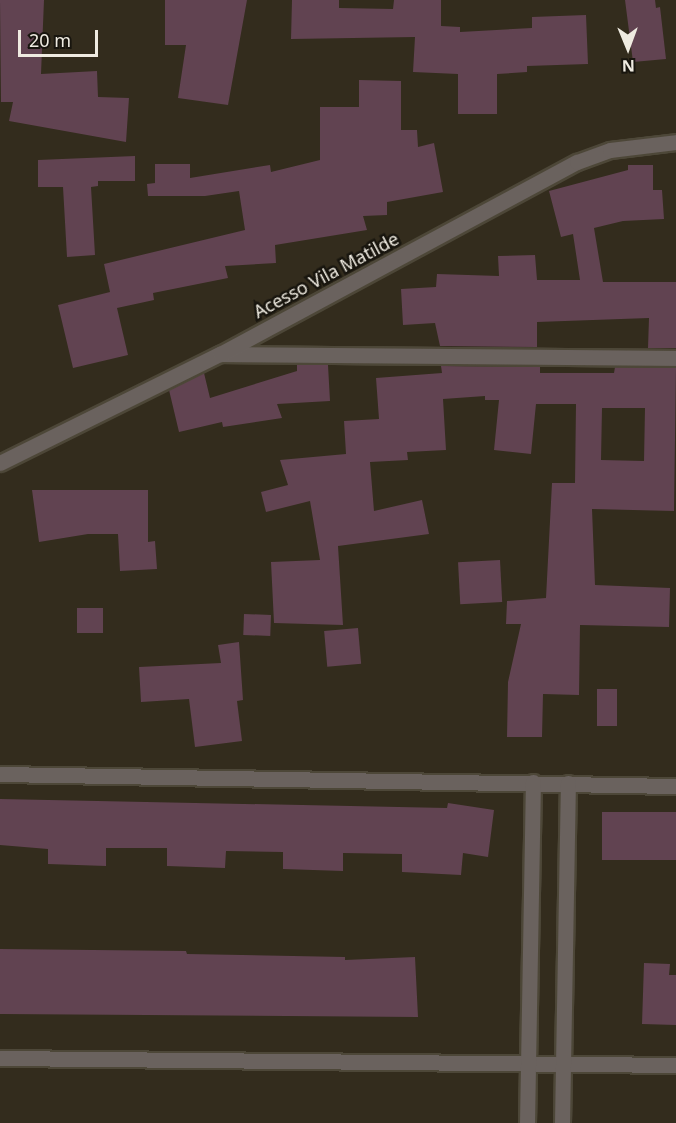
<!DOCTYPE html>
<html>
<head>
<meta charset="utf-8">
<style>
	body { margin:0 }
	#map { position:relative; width:676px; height:1123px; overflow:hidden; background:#332c1d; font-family:"Noto Sans",sans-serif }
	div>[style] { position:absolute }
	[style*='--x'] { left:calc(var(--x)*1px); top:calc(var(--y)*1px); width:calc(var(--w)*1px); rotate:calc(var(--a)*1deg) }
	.building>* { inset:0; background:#614351; transform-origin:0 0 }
	.roads { filter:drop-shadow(2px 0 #4d4738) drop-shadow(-2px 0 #4d4738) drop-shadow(0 2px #4d4738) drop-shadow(0 -2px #4d4738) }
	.minor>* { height:15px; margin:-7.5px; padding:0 7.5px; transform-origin:7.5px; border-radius:7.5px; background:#6a625e }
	span { translate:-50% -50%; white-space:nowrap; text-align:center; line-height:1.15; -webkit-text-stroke:5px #18150e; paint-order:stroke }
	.street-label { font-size:18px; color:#efebe1 }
	.north { position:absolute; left:598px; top:18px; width:60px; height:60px; -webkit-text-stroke:4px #18150e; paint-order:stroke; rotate:179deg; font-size:16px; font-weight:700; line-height:24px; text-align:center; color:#efebe1 }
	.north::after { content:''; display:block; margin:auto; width:21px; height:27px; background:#efebe1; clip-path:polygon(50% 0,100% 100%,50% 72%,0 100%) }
	.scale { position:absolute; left:18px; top:30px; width:80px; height:27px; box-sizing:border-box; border:3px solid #efebe1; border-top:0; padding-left:8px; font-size:18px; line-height:21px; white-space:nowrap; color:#efebe1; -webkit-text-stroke:4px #18150e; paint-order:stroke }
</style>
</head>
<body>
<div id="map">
	<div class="building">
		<i style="clip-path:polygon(0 0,44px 0,41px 74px,97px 71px,98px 97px,129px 98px,126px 142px,9px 121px,13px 102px,1px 102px)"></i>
		<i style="clip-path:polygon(165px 0,247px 0,228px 105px,178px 98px,186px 45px,165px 45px)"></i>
		<i style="clip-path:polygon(292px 0,339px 0,339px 8px,393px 9px,394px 0,441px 0,441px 26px,460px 27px,460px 32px,532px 28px,532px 17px,586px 15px,588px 64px,527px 66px,527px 72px,497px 74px,497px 114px,458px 114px,458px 74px,413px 72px,415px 37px,291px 39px)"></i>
		<i style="clip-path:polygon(625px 0,655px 0,656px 8px,660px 7px,666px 59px,633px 62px)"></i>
		<i style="clip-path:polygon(359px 80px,401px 81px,401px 130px,417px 130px,418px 147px,434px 143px,443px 192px,387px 202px,387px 215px,363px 216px,367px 230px,275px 245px,276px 263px,225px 266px,228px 278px,153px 293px,154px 300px,117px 308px,128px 355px,73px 368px,58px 305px,110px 292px,104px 264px,245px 230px,239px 191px,205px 196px,148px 196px,147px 184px,155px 183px,155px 164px,190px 164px,190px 178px,270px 165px,271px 172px,320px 160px,320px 107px,359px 107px)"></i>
		<i style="clip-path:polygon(135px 156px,135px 181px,98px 181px,98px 186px,91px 187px,95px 255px,67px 257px,63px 187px,38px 187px,38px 160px)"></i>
		<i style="clip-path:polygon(628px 165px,653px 165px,653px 190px,662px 190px,664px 219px,623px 221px,594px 228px,603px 282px,676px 282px,676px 348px,648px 348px,649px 318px,537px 322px,537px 347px,440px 346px,435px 323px,403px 325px,401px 289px,436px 287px,437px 274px,499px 276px,498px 256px,535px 255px,537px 280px,580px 280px,573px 234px,561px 237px,549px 191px,628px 170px)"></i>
		<i style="clip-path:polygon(297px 364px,328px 365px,330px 401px,277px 404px,282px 418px,223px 427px,222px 422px,179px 432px,169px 390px,204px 373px,210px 398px,297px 371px)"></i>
		<i style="clip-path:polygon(evenodd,441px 366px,540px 367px,540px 373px,614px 373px,615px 367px,676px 368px,674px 511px,592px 509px,595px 585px,670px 588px,669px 627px,580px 625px,579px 695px,543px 694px,542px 737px,507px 737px,508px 682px,521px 624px,506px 624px,507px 601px,546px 598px,552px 483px,575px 483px,576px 404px,536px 404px,531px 454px,494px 450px,499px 400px,485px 400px,485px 396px,443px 399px,446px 450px,407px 452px,408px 460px,370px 462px,374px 511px,422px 500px,429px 534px,338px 546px,343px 625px,274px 623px,271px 562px,320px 560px,310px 501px,266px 512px,261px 492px,288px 485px,280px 460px,346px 454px,344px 421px,379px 419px,376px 378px,442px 373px,441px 366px,602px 408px,645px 408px,644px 461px,601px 460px,602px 408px)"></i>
		<i style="clip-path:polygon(32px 490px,148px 490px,148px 542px,155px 541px,157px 569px,120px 571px,118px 534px,88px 534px,39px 542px)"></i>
		<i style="left:500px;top:560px;width:42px;height:42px;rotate:87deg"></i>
		<i style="left:77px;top:608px;width:26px;height:25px"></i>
		<i style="left:244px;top:614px;width:27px;height:21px;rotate:2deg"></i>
		<i style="left:358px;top:628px;width:36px;height:34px;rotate:85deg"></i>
		<i style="clip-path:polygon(239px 642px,243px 700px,237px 701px,242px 741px,195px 747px,189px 699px,141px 702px,139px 667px,221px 663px,218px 645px)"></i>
		<i style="left:597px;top:689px;width:20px;height:37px"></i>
		<i style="clip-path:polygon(0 799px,447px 808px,448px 803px,494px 810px,488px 857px,463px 853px,461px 875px,402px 872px,402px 854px,343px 853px,343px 871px,283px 869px,283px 852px,226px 851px,225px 868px,167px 866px,167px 848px,106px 848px,106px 866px,48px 864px,48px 849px,0 845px)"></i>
		<i style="left:676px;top:812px;width:48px;height:74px;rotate:90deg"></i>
		<i style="clip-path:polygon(0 949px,186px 951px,187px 954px,345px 957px,345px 960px,415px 957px,418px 1017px,0 1014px)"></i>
		<i style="clip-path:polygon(644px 963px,670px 964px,669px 975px,676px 975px,676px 1025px,642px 1024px)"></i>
	</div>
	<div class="roads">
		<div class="minor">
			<i style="--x:223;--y:354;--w:453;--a:0.5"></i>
			<i style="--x:0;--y:463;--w:246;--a:-26.4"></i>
			<i style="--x:220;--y:354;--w:405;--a:-28.3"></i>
			<i style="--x:577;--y:162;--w:35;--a:-20"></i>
			<i style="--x:610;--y:150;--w:66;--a:-6.9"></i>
			<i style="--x:0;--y:774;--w:676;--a:1.02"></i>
			<i style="--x:0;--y:1058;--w:676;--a:0.59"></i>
			<i style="--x:527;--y:1123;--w:341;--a:-89"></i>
			<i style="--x:562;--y:1123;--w:340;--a:-89"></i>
		</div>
	</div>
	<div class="street-label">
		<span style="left:326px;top:275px;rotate:-28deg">Acesso Vila Matilde</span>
	</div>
	<div class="north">N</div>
	<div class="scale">20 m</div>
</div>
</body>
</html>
